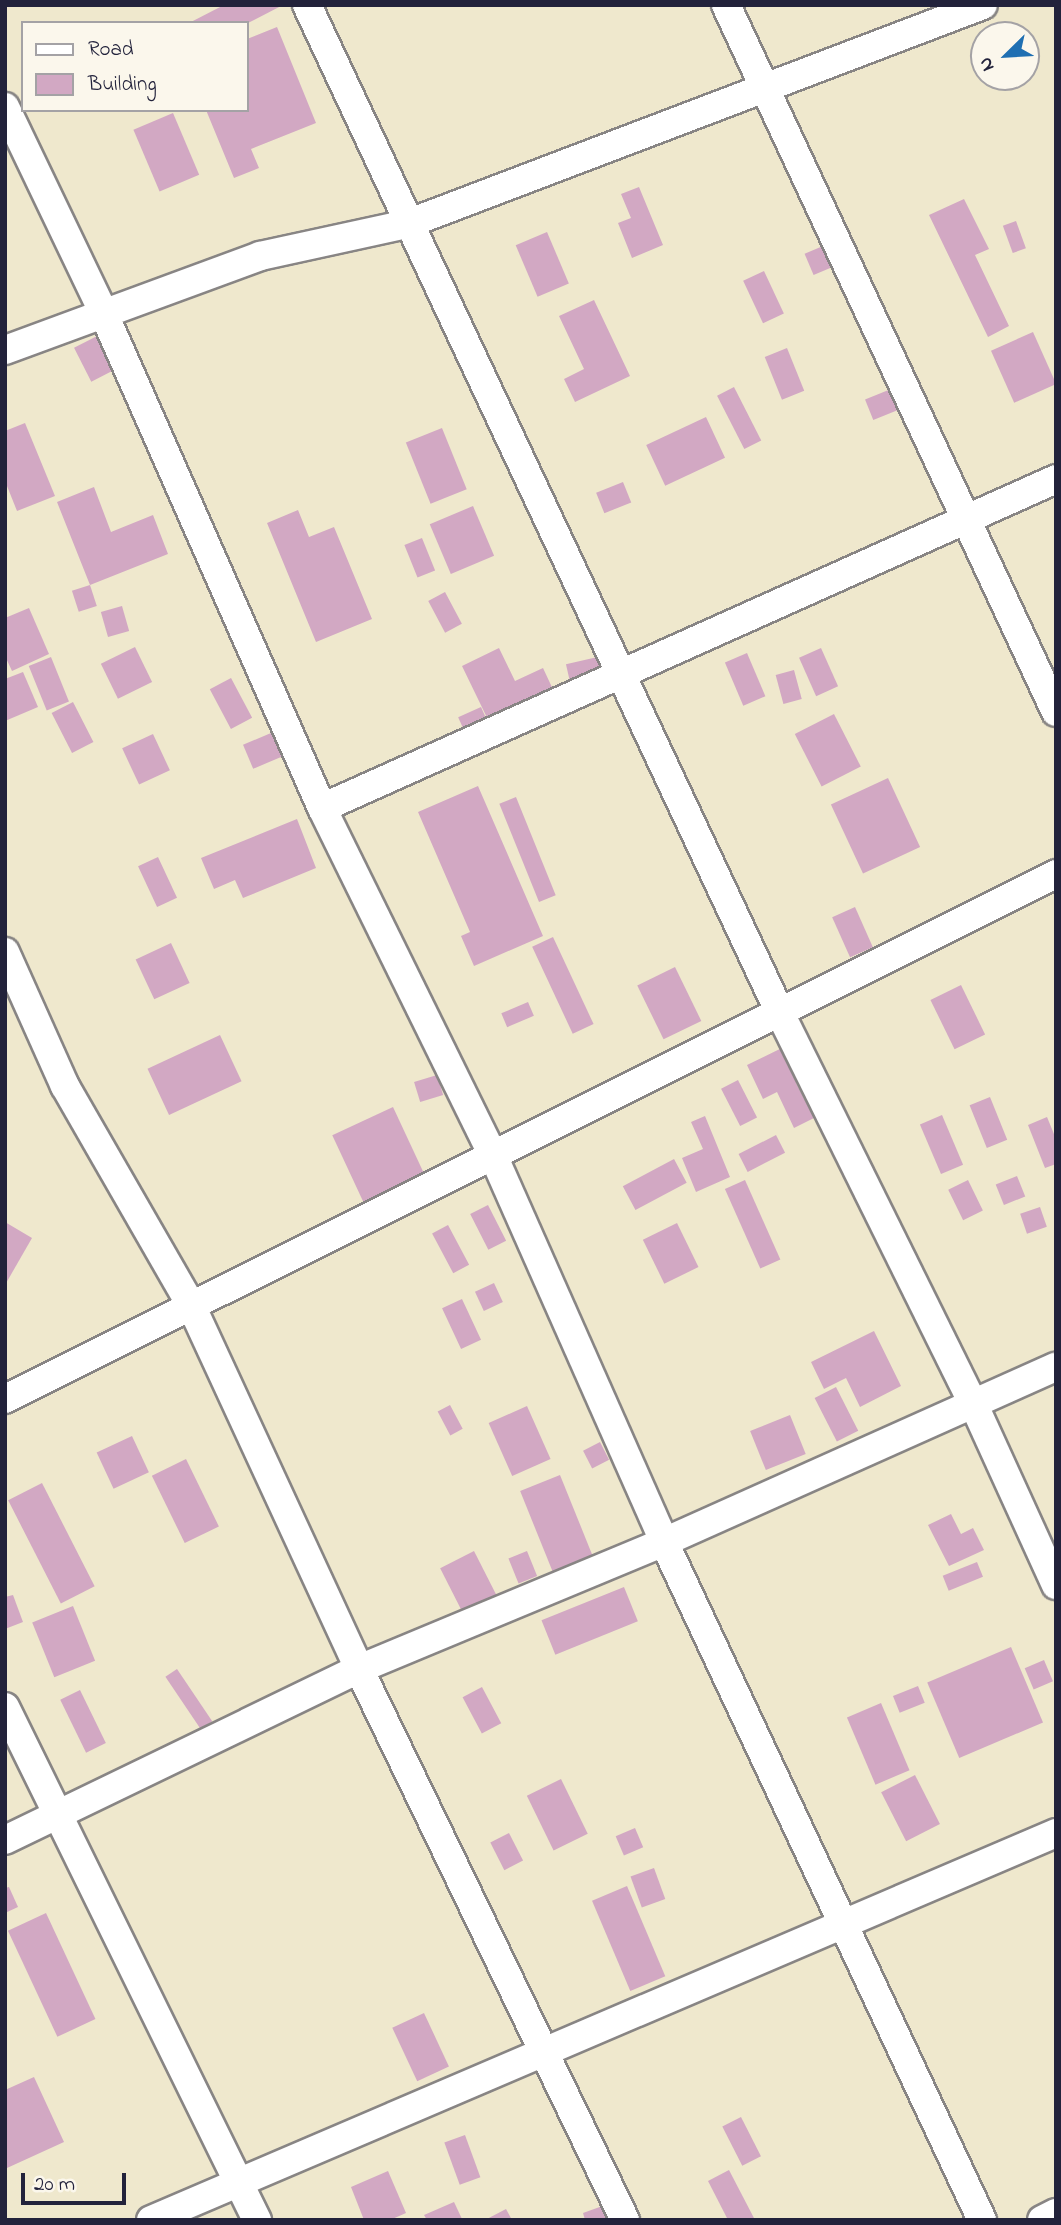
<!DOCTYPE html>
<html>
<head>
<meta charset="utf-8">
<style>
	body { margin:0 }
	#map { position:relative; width:1061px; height:2225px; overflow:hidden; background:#efe8cd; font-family:"Indie Flower",sans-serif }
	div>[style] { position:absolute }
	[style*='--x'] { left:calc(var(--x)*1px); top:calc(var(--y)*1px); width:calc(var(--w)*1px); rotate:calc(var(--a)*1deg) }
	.building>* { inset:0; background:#d2a8c3; transform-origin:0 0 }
	.roads { filter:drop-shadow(2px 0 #888584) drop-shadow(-2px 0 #888584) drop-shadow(0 2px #888584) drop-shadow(0 -2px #888584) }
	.street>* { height:28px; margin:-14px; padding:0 14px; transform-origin:14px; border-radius:14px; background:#fff }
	span { translate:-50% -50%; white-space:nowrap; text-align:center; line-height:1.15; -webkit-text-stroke:6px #fbf7ec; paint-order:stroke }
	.frame { position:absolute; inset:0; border:7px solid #22223b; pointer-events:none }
	.legend { position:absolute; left:21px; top:21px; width:228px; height:91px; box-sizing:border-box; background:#fbf7ec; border:2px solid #a4a2a5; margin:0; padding:9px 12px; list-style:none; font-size:21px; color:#22223b }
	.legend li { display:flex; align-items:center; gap:14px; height:35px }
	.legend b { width:35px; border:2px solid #a4a2a5 }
	.north { position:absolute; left:970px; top:21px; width:70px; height:70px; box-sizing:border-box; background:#fbf7ec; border:2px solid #a4a2a5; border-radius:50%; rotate:246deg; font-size:19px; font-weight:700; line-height:28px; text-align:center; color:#22223b }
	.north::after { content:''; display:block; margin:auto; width:24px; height:32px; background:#1f6fb2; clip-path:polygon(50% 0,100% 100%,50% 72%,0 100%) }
	.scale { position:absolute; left:21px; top:2173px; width:105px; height:32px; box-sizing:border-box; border:4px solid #22223b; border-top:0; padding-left:9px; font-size:21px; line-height:24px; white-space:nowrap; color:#22223b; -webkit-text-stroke:5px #fbf7ec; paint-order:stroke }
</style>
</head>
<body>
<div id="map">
	<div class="building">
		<i style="clip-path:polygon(224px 5px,283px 5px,248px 23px,189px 23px)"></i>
		<i style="clip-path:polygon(277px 27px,316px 123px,251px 149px,259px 168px,234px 178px,206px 110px,247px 110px,247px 39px)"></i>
		<i style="left:173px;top:113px;width:67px;height:43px;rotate:67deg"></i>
		<i style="clip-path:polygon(639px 187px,663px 245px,632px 258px,618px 223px,631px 218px,621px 194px)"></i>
		<i style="clip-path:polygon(964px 199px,989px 249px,975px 255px,1009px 326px,988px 337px,929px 215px)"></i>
		<i style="left:1016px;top:221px;width:29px;height:14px;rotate:70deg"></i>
		<i style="left:547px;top:232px;width:56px;height:34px;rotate:67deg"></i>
		<i style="left:823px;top:246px;width:23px;height:20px;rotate:67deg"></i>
		<i style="left:764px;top:271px;width:47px;height:23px;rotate:65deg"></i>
		<i style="clip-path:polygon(594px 300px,630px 376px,575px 402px,564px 379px,584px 369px,559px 316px)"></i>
		<i style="left:107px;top:331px;width:38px;height:37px;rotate:63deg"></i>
		<i style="left:1033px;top:332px;width:57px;height:46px;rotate:66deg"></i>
		<i style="left:787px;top:348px;width:46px;height:24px;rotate:68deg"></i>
		<i style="left:734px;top:387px;width:60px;height:19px;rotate:63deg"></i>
		<i style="left:891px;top:389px;width:22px;height:28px;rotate:68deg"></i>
		<i style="left:706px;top:417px;width:45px;height:66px;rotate:65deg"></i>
		<i style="clip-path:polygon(25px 423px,55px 496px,17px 511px,5px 481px,5px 431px)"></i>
		<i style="left:442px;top:428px;width:66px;height:39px;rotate:68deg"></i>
		<i style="left:623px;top:482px;width:22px;height:29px;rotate:68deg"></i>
		<i style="clip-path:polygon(94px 487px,111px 532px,153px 515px,168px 554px,90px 585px,57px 502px)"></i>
		<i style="left:473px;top:506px;width:54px;height:47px;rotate:67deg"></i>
		<i style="clip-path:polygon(298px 510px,309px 537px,334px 527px,372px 619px,316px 642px,267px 523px)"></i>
		<i style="left:422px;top:538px;width:35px;height:19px;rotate:68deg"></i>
		<i style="left:90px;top:585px;width:22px;height:19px;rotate:72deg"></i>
		<i style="left:445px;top:592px;width:36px;height:19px;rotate:62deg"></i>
		<i style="left:122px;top:606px;width:26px;height:22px;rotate:74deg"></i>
		<i style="clip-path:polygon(29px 608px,49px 654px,12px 671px,5px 656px,5px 618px)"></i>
		<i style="left:135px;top:647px;width:39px;height:38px;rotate:64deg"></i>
		<i style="clip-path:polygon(499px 648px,515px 681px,543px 668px,557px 698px,493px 730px,462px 666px)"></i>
		<i style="left:821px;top:648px;width:42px;height:24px;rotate:66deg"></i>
		<i style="left:747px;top:653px;width:47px;height:24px;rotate:67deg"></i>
		<i style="left:602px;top:656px;width:23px;height:37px;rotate:77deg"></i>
		<i style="left:51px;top:657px;width:48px;height:24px;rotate:68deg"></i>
		<i style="left:794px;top:670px;width:30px;height:19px;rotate:75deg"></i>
		<i style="clip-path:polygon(23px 672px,38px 707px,5px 721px,5px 679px)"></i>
		<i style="left:231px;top:678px;width:45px;height:24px;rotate:62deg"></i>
		<i style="left:73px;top:702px;width:45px;height:24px;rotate:63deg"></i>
		<i style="left:481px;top:707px;width:24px;height:25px;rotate:66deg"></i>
		<i style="left:834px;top:714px;width:59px;height:44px;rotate:63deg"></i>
		<i style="left:278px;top:730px;width:26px;height:38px;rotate:67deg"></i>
		<i style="left:153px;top:734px;width:40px;height:34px;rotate:65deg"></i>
		<i style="left:888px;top:778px;width:76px;height:63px;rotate:65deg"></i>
		<i style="clip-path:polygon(478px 786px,543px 936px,474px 966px,461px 936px,470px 932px,418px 812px)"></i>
		<i style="left:516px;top:797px;width:106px;height:18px;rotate:68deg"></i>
		<i style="clip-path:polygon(297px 819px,316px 868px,243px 898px,235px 880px,214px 889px,201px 858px)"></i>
		<i style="left:158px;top:857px;width:45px;height:22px;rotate:65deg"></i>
		<i style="left:855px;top:907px;width:44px;height:25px;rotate:66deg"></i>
		<i style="left:553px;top:937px;width:96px;height:23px;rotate:65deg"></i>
		<i style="left:171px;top:943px;width:44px;height:39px;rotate:65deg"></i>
		<i style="left:675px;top:967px;width:60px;height:42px;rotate:64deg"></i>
		<i style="left:961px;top:985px;width:55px;height:34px;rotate:64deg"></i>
		<i style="left:528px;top:1002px;width:15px;height:29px;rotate:67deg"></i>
		<i style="left:220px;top:1035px;width:51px;height:80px;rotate:65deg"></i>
		<i style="clip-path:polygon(792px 1043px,808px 1077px,796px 1083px,814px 1118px,794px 1128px,777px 1092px,763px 1099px,747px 1065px)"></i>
		<i style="left:437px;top:1075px;width:21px;height:24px;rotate:73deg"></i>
		<i style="left:738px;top:1080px;width:42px;height:19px;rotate:63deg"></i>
		<i style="left:990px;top:1097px;width:46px;height:22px;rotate:68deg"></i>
		<i style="left:393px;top:1107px;width:75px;height:67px;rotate:65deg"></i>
		<i style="left:942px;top:1115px;width:54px;height:24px;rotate:67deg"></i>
		<i style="clip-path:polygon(705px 1116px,730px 1177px,696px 1192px,682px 1158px,703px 1149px,691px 1122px)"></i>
		<i style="clip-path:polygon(1047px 1117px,1056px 1139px,1056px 1164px,1045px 1168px,1028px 1125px)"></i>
		<i style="left:776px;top:1135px;width:20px;height:42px;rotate:63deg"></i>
		<i style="left:674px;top:1159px;width:27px;height:58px;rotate:62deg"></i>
		<i style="left:1017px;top:1176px;width:22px;height:23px;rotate:68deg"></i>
		<i style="left:745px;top:1180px;width:87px;height:22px;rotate:66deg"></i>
		<i style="left:968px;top:1180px;width:34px;height:22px;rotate:64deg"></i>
		<i style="left:488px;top:1205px;width:40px;height:20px;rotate:63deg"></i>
		<i style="left:1040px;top:1207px;width:21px;height:21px;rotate:71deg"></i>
		<i style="clip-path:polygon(5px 1222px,32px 1238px,5px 1285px)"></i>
		<i style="left:677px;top:1223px;width:49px;height:38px;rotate:64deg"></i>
		<i style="left:448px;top:1225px;width:45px;height:18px;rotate:62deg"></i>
		<i style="left:494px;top:1283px;width:21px;height:21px;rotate:65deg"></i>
		<i style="left:462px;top:1299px;width:45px;height:22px;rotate:65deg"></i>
		<i style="clip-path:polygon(874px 1331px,901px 1386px,860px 1407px,846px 1378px,824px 1389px,811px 1362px)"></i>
		<i style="left:836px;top:1387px;width:49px;height:24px;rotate:63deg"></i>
		<i style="left:450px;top:1405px;width:27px;height:14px;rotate:62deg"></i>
		<i style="left:527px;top:1406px;width:58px;height:42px;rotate:66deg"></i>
		<i style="left:790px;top:1415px;width:42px;height:43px;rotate:68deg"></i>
		<i style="left:132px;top:1436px;width:40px;height:39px;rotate:65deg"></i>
		<i style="left:600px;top:1442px;width:20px;height:19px;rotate:63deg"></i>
		<i style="left:186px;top:1459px;width:75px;height:38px;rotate:64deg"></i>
		<i style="left:560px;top:1475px;width:87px;height:43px;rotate:68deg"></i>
		<i style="left:42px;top:1483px;width:116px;height:38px;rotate:63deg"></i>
		<i style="clip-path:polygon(951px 1514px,961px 1534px,973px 1528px,984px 1550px,949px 1566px,928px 1525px)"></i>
		<i style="left:474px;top:1551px;width:49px;height:38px;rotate:63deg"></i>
		<i style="left:527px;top:1551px;width:27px;height:20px;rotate:68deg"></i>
		<i style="left:977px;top:1562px;width:16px;height:37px;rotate:68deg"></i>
		<i style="left:624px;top:1587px;width:37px;height:89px;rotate:68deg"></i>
		<i style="clip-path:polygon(13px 1595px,23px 1622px,5px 1629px,5px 1597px)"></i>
		<i style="left:73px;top:1606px;width:59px;height:44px;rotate:68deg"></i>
		<i style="left:1011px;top:1647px;width:82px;height:91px;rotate:67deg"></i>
		<i style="left:1044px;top:1660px;width:23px;height:21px;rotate:67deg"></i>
		<i style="left:177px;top:1669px;width:63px;height:14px;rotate:56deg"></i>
		<i style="left:918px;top:1686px;width:18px;height:27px;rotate:68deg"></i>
		<i style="left:482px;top:1687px;width:41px;height:22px;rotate:62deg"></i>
		<i style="left:80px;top:1690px;width:59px;height:22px;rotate:64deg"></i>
		<i style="left:881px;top:1703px;width:73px;height:37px;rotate:67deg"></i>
		<i style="left:915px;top:1775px;width:55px;height:38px;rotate:63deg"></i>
		<i style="left:561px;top:1779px;width:61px;height:38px;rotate:64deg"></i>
		<i style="left:635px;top:1828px;width:21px;height:21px;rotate:67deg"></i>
		<i style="left:509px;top:1833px;width:31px;height:21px;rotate:63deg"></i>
		<i style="left:654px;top:1868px;width:33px;height:25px;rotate:70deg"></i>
		<i style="left:627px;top:1886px;width:98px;height:38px;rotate:67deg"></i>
		<i style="clip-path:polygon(9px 1887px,18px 1907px,5px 1913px,5px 1888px)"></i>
		<i style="left:46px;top:1913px;width:117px;height:42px;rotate:65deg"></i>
		<i style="left:424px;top:2013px;width:59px;height:35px;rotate:65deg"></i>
		<i style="clip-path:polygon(34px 2077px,64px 2142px,7px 2168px,5px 2090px)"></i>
		<i style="left:741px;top:2117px;width:44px;height:21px;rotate:63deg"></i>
		<i style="left:465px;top:2135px;width:45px;height:22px;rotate:70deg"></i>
		<i style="clip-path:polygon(729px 2170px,755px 2220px,728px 2220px,708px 2181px)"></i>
		<i style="clip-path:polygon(388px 2171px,406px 2213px,390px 2220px,364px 2220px,351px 2187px)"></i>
		<i style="clip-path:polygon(454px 2202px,462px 2219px,427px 2220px,424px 2215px)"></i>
		<i style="clip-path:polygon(608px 2204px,613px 2220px,585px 2220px,583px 2213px)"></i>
		<i style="clip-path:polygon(506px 2209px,512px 2220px,485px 2220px)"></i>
	</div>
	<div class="roads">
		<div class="street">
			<i style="--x:307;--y:5;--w:1111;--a:64.86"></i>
			<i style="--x:779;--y:1011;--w:437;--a:63.7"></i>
			<i style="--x:973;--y:1403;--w:200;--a:65.5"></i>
			<i style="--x:726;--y:5;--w:780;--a:64.98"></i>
			<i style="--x:5;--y:107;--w:227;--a:64.4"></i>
			<i style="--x:103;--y:312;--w:542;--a:66.18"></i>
			<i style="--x:322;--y:808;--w:385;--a:63.8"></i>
			<i style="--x:492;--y:1153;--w:425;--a:66.1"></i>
			<i style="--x:664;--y:1542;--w:749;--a:64.87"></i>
			<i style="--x:5;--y:350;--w:272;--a:-20.2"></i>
			<i style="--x:260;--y:256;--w:150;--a:-12.3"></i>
			<i style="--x:407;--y:224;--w:616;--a:-20.82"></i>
			<i style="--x:322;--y:808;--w:804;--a:-24.14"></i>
			<i style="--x:5;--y:952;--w:147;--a:65.9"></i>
			<i style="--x:65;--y:1086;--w:253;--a:60.1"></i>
			<i style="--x:191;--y:1305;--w:401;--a:65.2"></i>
			<i style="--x:359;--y:1669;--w:612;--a:64.23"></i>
			<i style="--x:5;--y:1399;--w:1175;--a:-26.54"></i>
			<i style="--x:5;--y:1707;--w:572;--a:63.84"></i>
			<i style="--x:5;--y:1840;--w:393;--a:-25.8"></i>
			<i style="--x:359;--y:1669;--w:330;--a:-22.6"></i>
			<i style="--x:664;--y:1542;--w:429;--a:-24.1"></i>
			<i style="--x:151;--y:2220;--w:984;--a:-23.15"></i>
			<i style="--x:1042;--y:2220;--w:16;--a:-27"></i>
		</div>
	</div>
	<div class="frame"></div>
	<ul class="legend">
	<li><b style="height:9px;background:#fff"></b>Road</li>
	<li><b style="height:19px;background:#d2a8c3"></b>Building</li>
	</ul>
	<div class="north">N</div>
	<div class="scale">20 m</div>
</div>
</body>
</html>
